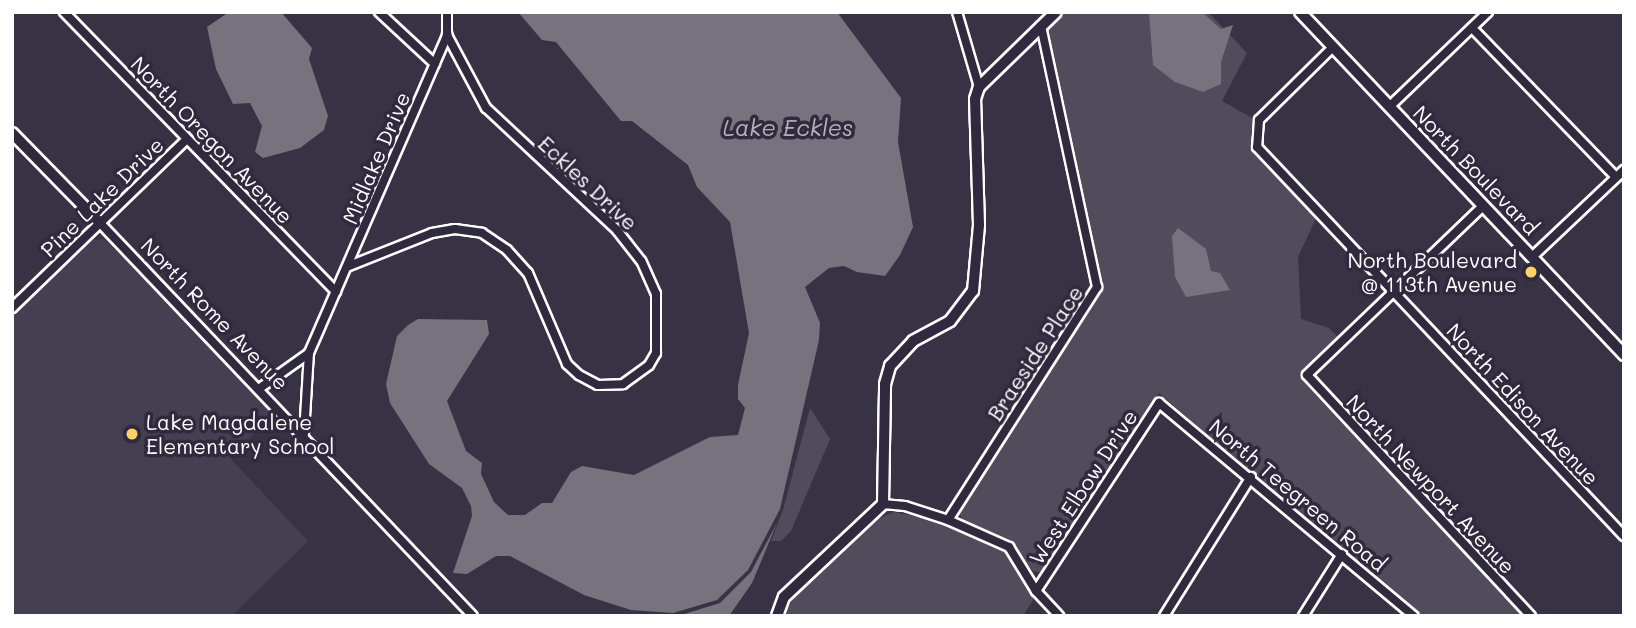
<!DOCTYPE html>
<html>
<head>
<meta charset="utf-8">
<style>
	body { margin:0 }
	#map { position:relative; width:1636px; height:628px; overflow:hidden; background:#373345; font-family:Mali,sans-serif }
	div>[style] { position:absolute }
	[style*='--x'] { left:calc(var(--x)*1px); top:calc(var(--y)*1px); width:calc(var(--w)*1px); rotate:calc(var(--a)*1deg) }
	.built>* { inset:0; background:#444051 }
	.green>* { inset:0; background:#514c5c }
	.water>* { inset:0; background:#76737f }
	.roads { filter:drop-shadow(2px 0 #fff) drop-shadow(-2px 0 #fff) drop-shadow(0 2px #fff) drop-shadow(0 -2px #fff) }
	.minor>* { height:8px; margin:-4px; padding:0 4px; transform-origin:4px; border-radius:4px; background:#2f2a3d }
	.tertiary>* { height:10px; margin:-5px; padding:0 5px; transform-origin:5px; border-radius:5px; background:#2f2a3d }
	.dots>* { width:19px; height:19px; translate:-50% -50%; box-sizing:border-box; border:4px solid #2f2a3d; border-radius:50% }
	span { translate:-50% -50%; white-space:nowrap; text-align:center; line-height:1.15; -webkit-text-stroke:7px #2f2a3d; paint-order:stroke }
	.street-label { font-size:21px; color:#fff }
	.poi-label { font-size:21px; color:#fff }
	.right { translate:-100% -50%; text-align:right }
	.left { translate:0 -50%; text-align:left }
	.water-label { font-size:23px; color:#b4b2b9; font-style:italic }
	.frame { position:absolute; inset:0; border:14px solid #fff; pointer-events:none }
</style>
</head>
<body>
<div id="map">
	<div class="built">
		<i style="clip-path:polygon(104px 239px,277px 411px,229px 457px,308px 541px,232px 616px,12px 616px,12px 317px,93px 240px)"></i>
	</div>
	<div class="green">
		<i style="clip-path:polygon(1062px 12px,1208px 12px,1247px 53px,1222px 101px,1254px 119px,1254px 145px,1317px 216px,1298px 257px,1301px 319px,1329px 328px,1338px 337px,1303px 372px,1307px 386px,1525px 616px,1419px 616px,1159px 393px,1043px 573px,1033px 571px,1004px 538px,963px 521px,960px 515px,964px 502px,1091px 309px,1099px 286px,1046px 30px)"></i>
		<i style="clip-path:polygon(810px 408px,830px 439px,791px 531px,781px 541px,771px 541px,783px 510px)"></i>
		<i style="clip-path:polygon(894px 512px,935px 520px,1008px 552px,1036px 595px,1023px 616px,781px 616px,811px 576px,864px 525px)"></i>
	</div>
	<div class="water">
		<i style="clip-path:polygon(229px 12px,281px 12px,312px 48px,309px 59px,328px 116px,324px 130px,300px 148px,263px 158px,255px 152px,262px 126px,250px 103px,233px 104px,216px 69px,207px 27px)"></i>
		<i style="clip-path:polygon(518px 12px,837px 12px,901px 98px,898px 142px,913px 227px,900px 255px,885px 276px,857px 272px,844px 266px,829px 268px,805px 287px,820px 323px,819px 340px,780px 509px,748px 570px,717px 600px,673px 613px,631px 610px,584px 595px,510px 556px,496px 556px,467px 574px,453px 573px,472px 516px,471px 506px,462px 488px,429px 464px,390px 403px,386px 384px,397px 336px,408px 325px,418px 319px,487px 320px,489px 334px,447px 401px,466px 451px,482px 463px,481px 474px,494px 502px,508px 515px,525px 515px,542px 503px,552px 503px,571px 472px,582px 466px,634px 475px,710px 437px,738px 435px,745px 408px,738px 399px,738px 385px,749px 333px,730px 222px,697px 187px,688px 165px,632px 121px,621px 121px,556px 42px,542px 40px)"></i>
		<i style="clip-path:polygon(1149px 12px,1202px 12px,1221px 29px,1233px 25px,1221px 62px,1221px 84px,1203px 92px,1175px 82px,1153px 65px)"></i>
		<i style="clip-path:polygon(1178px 228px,1206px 249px,1211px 271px,1220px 273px,1230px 290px,1186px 297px,1175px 277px,1172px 236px)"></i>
		<i style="clip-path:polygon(777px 523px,752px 583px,729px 616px,678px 616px,720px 603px,751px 572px)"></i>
	</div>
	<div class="roads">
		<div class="minor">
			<i style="--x:64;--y:12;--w:390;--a:45.8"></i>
			<i style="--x:379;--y:12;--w:76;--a:42.9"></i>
			<i style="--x:957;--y:12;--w:78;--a:73.7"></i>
			<i style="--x:1472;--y:28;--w:207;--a:46"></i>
			<i style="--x:1333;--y:47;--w:104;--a:135.4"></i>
			<i style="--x:1259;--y:120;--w:27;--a:94"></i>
			<i style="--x:1257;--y:147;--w:535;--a:46.67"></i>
			<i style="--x:1389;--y:107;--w:137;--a:-43.8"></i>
			<i style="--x:1483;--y:206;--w:244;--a:136.2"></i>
			<i style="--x:1307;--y:375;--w:329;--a:47.1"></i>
			<i style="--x:101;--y:224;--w:540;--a:46.5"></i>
			<i style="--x:1532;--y:257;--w:127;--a:-43.4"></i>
			<i style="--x:349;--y:266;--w:89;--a:-21.7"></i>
			<i style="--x:432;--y:233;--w:23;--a:-10"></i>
			<i style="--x:455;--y:229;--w:27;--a:8"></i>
			<i style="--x:482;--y:233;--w:30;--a:34"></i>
			<i style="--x:507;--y:250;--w:31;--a:48"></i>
			<i style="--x:528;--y:273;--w:99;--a:66.8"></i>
			<i style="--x:567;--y:364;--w:16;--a:43"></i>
			<i style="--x:579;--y:375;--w:21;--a:28"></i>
			<i style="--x:598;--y:385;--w:25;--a:-2"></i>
			<i style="--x:623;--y:384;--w:32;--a:-36"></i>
			<i style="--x:649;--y:365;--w:14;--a:-60"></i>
			<i style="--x:656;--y:353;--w:59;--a:-90"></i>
			<i style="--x:656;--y:294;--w:36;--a:-114"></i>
			<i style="--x:641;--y:261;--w:39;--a:-128"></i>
			<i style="--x:617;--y:230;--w:179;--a:-137"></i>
			<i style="--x:486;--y:108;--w:83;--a:-118.1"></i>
			<i style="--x:447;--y:35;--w:23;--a:-90"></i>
			<i style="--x:12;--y:308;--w:242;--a:-44"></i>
			<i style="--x:260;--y:388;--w:60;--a:-35.5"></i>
			<i style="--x:304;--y:434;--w:81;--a:-86.5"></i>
			<i style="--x:309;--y:353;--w:347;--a:-66.5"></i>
			<i style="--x:883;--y:504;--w:22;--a:5"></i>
			<i style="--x:905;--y:506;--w:45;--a:18"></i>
			<i style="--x:948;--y:520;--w:67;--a:23.9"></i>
			<i style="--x:1009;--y:547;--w:52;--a:58.5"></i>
			<i style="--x:1036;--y:591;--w:34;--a:47"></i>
			<i style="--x:948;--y:520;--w:277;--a:-57.4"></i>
			<i style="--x:1097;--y:287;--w:267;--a:-102.1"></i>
			<i style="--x:1036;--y:591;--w:225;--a:-56.8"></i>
			<i style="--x:1159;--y:403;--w:332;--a:39.9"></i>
			<i style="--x:1164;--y:616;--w:164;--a:-58"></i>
			<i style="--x:1303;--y:616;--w:73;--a:-57.8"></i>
		</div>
		<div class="tertiary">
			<i style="--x:1300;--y:12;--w:472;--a:46.6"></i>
			<i style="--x:12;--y:133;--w:127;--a:45.6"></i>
			<i style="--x:777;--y:616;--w:20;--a:-70"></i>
			<i style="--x:784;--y:597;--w:136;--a:-43.2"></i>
			<i style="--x:883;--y:504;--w:120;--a:-89"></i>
			<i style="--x:885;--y:384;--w:19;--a:-74"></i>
			<i style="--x:890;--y:366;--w:34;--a:-47"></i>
			<i style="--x:913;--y:341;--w:42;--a:-28.4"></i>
			<i style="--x:950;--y:321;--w:38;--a:-53"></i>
			<i style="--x:973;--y:291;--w:66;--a:-84.8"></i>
			<i style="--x:979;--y:225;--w:126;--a:-91.8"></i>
			<i style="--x:975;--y:99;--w:13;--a:-72"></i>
			<i style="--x:979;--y:87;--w:107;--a:-44.2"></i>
		</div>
	</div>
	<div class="dots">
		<i style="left:1531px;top:272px;background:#ffd166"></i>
		<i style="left:132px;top:434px;background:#ffd166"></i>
	</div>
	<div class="street-label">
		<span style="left:212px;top:140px;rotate:46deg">North Oregon Avenue</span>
		<span style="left:376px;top:158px;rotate:-67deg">Midlake Drive</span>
		<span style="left:1476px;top:170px;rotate:46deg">North Boulevard</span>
		<span style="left:588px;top:183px;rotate:43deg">Eckles Drive</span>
		<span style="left:102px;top:197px;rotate:-44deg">Pine Lake Drive</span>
		<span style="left:215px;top:314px;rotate:46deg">North Rome Avenue</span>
		<span style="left:1035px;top:353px;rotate:-57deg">Braeside Place</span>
		<span style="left:1523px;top:404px;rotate:47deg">North Edison Avenue</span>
		<span style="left:1431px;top:484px;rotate:47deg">North Newport Avenue</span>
		<span style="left:1083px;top:487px;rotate:-57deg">West Elbow Drive</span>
		<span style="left:1298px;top:495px;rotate:40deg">North Teegreen Road</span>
	</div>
	<div class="poi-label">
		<span class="right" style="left:1517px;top:272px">North Boulevard<br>@ 113th Avenue</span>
		<span class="left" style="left:146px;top:434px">Lake Magdalene<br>Elementary School</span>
	</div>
	<div class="water-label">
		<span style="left:788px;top:127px">Lake Eckles</span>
	</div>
	<div class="frame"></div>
</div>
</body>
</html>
